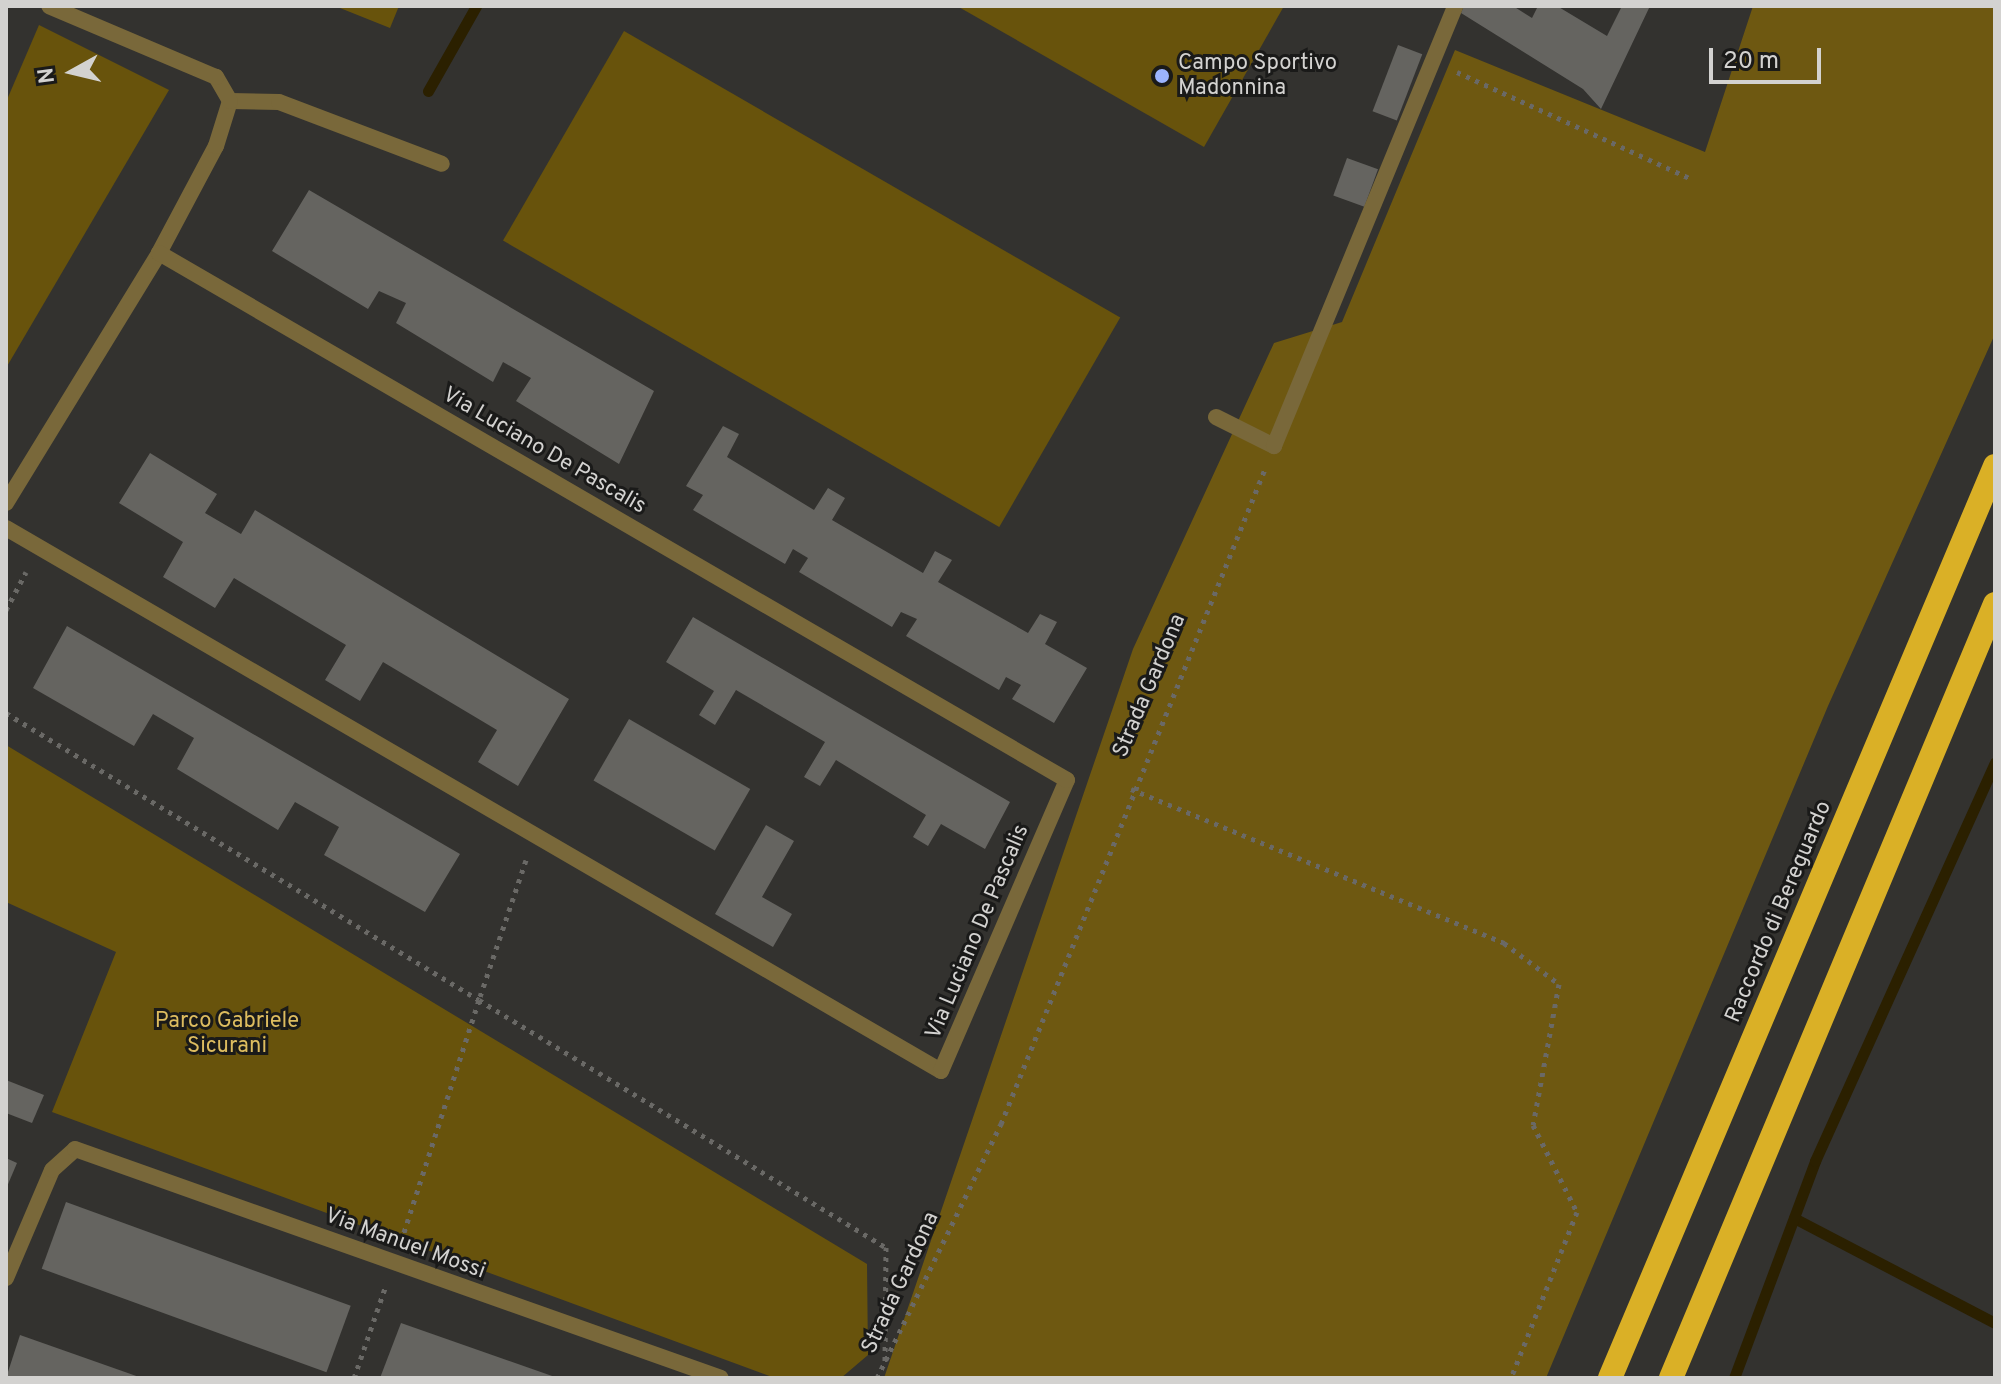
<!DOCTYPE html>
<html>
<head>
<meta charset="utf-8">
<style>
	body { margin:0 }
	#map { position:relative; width:2001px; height:1384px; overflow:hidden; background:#33322f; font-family:Overpass,sans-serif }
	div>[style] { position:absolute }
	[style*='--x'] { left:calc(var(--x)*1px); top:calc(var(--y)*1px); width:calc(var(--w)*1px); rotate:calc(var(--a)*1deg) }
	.green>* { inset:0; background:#68530c; transform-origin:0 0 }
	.forest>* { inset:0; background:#6e5811 }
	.stream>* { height:11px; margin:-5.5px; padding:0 5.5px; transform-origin:5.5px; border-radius:5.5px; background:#2b2000 }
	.building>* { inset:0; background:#656460; transform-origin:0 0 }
	.path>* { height:5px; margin-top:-2.5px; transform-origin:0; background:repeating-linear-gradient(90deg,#6a6966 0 4px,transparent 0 10px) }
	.lane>* { height:16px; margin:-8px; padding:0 8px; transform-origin:8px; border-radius:8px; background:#79683a }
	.street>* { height:16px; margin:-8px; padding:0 8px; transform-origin:8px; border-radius:8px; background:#79683a }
	.highway>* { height:24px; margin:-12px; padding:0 12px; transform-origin:12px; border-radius:12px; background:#dab026 }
	.dots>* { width:22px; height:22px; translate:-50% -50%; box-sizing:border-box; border:4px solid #1a1a19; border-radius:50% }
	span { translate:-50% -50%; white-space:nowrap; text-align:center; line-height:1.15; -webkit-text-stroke:6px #1a1a19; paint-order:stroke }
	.poi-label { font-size:22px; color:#d3d2d0 }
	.left { translate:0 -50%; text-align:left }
	.street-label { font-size:22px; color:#d3d2d0 }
	.park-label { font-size:22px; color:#ddbc5f }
	.frame { position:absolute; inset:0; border:8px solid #d3d2d0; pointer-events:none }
	.north { position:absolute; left:32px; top:32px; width:80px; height:80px; -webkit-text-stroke:6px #1a1a19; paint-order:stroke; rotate:262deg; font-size:22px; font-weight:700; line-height:32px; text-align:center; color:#d3d2d0 }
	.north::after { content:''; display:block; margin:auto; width:28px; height:36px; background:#d3d2d0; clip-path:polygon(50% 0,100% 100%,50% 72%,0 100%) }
	.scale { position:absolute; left:1709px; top:48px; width:112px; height:36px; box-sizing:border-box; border:4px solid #d3d2d0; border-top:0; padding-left:10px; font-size:24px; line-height:28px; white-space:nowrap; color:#d3d2d0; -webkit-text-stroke:6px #1a1a19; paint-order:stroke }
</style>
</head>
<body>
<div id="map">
	<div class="green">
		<i style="clip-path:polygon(335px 6px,399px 6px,390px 28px)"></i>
		<i style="clip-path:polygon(957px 6px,1284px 6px,1204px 147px)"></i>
		<i style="clip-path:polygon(39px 25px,169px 90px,6px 368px,6px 102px)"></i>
		<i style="left:624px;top:31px;width:573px;height:242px;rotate:30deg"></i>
		<i style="clip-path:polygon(6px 745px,867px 1264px,868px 1355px,841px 1378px,775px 1378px,52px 1112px,116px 952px,6px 902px)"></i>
	</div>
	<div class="forest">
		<i style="clip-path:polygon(1753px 6px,1995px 6px,1995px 334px,1828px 706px,1546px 1378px,884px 1378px,1133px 649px,1274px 343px,1342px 322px,1455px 50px,1705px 152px)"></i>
	</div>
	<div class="stream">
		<i style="--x:428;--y:91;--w:98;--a:-60.5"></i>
		<i style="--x:1794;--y:1218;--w:227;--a:27.6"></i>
		<i style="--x:1734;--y:1378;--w:232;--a:-69.5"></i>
		<i style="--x:1815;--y:1161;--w:437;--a:-65.7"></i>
	</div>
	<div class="building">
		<i style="clip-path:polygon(1464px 6px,1513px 6px,1532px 18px,1538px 6px,1557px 6px,1607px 36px,1622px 6px,1650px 6px,1601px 109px,1583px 89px,1461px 13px)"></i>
		<i style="left:1398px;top:45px;width:26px;height:71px;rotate:21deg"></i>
		<i style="left:1347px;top:158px;width:33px;height:40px;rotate:20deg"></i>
		<i style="clip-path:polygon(309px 190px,654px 391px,619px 464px,516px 401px,531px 378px,503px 362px,493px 382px,396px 323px,406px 303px,379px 291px,368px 309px,272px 251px)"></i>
		<i style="clip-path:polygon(723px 426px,739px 434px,727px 457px,814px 510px,828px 488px,845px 498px,832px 520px,923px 573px,935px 551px,952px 560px,938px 582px,1028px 633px,1040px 614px,1057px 622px,1045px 644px,1087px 668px,1054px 723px,1012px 699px,1021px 685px,1006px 677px,999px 690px,906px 636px,917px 619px,901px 612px,892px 627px,799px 572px,808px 558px,793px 549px,785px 564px,693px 510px,703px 495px,686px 486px)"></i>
		<i style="clip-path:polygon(150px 453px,217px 494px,205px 513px,241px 534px,255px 510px,569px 699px,518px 786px,478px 762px,497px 730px,383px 662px,360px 701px,325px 680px,346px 645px,234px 578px,215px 608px,163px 577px,183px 542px,119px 503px)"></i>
		<i style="clip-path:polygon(693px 617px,1010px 802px,985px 849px,941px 824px,928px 846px,913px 837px,926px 815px,836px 760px,820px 786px,804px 777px,825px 742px,736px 690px,715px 725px,699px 715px,714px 691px,666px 662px)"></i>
		<i style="clip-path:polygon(67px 626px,460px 854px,425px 912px,324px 855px,339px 827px,295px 802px,278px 830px,177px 769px,194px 738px,153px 714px,134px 746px,33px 688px)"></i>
		<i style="left:629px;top:719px;width:140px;height:71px;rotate:30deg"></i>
		<i style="clip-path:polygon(766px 825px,794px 841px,762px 897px,792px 914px,773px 947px,715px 914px)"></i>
		<i style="clip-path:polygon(6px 1080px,44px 1095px,32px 1123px,6px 1113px)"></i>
		<i style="clip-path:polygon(6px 1158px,17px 1163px,6px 1189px)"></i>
		<i style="left:66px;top:1202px;width:303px;height:71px;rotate:20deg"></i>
		<i style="clip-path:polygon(401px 1323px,555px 1377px,555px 1378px,380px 1378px)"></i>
		<i style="clip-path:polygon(20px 1335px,142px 1378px,6px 1378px)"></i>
	</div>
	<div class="path">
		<i style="--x:1457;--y:72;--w:256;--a:24.5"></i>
		<i style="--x:6;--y:610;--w:43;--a:-62.2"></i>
		<i style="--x:6;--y:713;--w:553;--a:31.25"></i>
		<i style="--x:479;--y:1000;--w:250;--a:107.9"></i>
		<i style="--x:1131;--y:789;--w:404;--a:22.4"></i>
		<i style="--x:1504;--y:943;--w:69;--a:36.7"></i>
		<i style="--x:1559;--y:984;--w:143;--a:100.4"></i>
		<i style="--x:1533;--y:1125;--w:97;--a:63.2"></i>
		<i style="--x:1577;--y:1212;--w:179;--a:111.7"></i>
		<i style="--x:526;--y:860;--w:148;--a:108.6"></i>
		<i style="--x:479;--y:1000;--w:476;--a:31.3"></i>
		<i style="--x:886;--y:1247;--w:118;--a:90.5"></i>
		<i style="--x:354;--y:1378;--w:98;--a:-71"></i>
		<i style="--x:877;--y:1378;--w:283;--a:-64"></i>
		<i style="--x:1001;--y:1124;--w:706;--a:-68.05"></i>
	</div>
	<div class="lane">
		<i style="--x:230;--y:101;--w:49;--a:1.2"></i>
		<i style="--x:279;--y:102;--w:174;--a:20.8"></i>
	</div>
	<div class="street">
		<i style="--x:1216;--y:417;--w:65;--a:26.6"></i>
		<i style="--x:1274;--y:446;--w:476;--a:-67.6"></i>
		<i style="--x:6;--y:503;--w:293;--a:-58.5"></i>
		<i style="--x:159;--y:253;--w:121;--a:-62"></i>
		<i style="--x:216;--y:146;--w:47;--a:-72.7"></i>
		<i style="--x:230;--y:101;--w:28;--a:-120"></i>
		<i style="--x:216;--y:77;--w:181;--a:-157"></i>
		<i style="--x:6;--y:528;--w:1081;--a:30.15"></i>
		<i style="--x:941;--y:1071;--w:317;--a:-66.6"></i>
		<i style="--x:1067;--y:780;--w:1050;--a:-149.87"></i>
		<i style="--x:6;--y:1278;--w:117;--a:-66.9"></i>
		<i style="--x:52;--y:1170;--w:31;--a:-42"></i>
		<i style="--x:75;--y:1149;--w:685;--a:19.52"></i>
	</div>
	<div class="highway">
		<i style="--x:1610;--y:1378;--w:990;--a:-67.11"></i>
		<i style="--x:1671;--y:1378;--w:839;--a:-67.29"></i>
	</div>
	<div class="dots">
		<i style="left:1162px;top:76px;background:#9cb4fd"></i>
	</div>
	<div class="poi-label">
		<span class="left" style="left:1178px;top:76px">Campo Sportivo<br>Madonnina</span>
	</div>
	<div class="street-label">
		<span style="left:544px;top:451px;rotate:30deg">Via Luciano De Pascalis</span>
		<span style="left:1150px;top:686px;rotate:-67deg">Strada Gardona</span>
		<span style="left:1779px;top:912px;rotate:-67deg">Raccordo di Bereguardo</span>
		<span style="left:978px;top:932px;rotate:-67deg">Via Luciano De Pascalis</span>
		<span style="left:405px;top:1244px;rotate:20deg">Via Manuel Mossi</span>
		<span style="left:901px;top:1283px;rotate:-65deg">Strada Gardona</span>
	</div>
	<div class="park-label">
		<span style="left:227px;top:1034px">Parco Gabriele<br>Sicurani</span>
	</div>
	<div class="frame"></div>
	<div class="north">N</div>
	<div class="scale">20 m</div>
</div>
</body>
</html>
